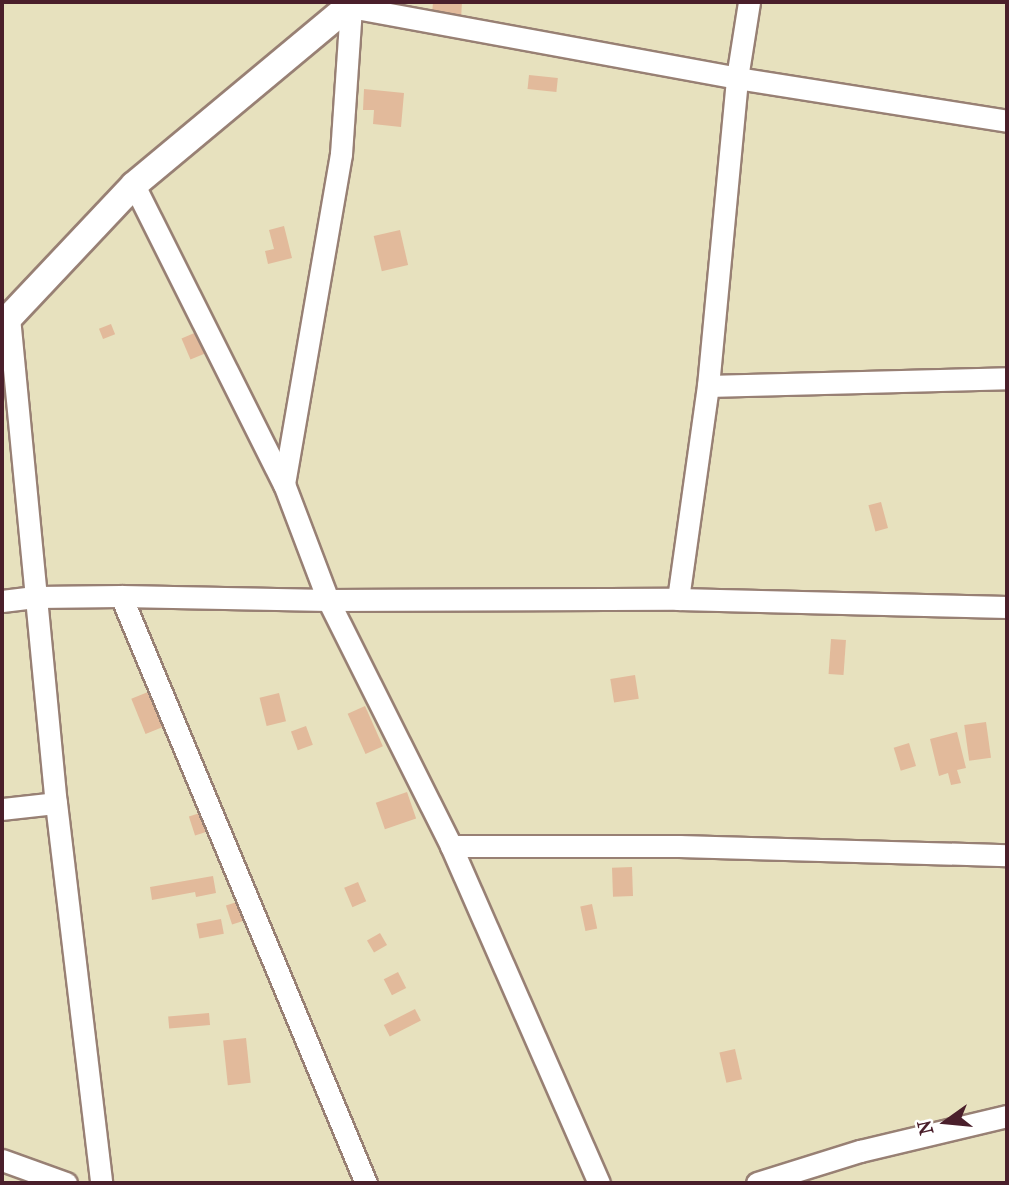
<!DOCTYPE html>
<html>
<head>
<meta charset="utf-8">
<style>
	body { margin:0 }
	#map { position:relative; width:1009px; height:1185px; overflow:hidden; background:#e7e1be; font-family:"IM FELL French Canon",serif }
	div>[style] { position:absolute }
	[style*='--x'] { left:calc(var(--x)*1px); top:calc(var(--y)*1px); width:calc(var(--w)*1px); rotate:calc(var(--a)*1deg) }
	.building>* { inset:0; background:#e2ba9b; transform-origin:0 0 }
	.roads { filter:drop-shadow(2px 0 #988074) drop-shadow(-2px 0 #988074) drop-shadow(0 2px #988074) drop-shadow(0 -2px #988074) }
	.minor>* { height:21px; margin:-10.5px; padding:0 10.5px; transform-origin:10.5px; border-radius:10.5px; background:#fff }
	.tertiary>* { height:26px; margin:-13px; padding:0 13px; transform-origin:13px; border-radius:13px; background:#fff }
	span { translate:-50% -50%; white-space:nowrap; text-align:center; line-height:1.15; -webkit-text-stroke:6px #fff; paint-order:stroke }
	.frame { position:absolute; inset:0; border:4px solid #4a1f2b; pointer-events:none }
	.north { position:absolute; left:911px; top:1087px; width:70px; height:70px; -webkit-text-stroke:5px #fff; paint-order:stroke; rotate:255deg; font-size:19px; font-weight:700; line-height:28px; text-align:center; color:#4a1f2b }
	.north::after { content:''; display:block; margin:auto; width:24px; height:32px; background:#4a1f2b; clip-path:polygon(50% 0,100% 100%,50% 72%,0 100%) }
</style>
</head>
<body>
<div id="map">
	<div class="building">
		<i style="clip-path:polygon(433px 2px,462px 2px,461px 19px,432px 15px)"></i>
		<i style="left:529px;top:75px;width:29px;height:14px;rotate:6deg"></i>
		<i style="clip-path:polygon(364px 89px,404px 93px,401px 127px,373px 124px,374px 110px,363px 110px)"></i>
		<i style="clip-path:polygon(284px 226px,292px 258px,268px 264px,265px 251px,274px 249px,269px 230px)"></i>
		<i style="left:400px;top:230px;width:36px;height:27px;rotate:77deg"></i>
		<i style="left:111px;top:324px;width:11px;height:13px;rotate:68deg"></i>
		<i style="left:199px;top:331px;width:23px;height:19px;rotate:67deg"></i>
		<i style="left:881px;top:502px;width:27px;height:13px;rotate:75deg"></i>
		<i style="left:831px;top:639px;width:15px;height:35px;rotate:4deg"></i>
		<i style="left:635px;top:675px;width:24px;height:25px;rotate:81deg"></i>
		<i style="left:148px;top:692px;width:38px;height:18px;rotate:68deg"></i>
		<i style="left:279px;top:693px;width:29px;height:20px;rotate:76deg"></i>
		<i style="left:365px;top:706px;width:44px;height:19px;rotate:66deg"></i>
		<i style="left:986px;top:722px;width:36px;height:22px;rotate:82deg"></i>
		<i style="left:306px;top:726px;width:20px;height:16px;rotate:70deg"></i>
		<i style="clip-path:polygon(957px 732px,966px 768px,957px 770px,961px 783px,951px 785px,948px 773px,939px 776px,930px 739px)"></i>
		<i style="left:909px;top:743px;width:24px;height:16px;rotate:73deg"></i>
		<i style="left:407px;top:792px;width:28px;height:33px;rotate:71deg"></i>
		<i style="left:206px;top:811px;width:20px;height:18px;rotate:72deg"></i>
		<i style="left:632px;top:867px;width:29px;height:20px;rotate:88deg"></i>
		<i style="clip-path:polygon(213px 876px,216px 893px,196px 897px,195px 892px,152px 900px,150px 887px)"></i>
		<i style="left:358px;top:882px;width:21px;height:15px;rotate:67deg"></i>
		<i style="left:243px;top:900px;width:20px;height:18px;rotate:72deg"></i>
		<i style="left:592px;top:904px;width:25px;height:12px;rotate:78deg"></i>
		<i style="left:221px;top:919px;width:15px;height:25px;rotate:79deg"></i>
		<i style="left:380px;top:933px;width:14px;height:15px;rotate:60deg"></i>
		<i style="left:398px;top:972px;width:18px;height:16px;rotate:63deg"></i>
		<i style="left:415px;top:1009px;width:13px;height:35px;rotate:63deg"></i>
		<i style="left:209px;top:1013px;width:12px;height:41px;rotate:85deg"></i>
		<i style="left:246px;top:1038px;width:45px;height:23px;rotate:84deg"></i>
		<i style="left:735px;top:1049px;width:31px;height:16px;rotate:77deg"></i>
	</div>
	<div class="roads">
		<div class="minor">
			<i style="--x:134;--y:185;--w:335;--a:63.4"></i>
			<i style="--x:284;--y:484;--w:124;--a:69.2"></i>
			<i style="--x:328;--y:600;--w:275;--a:63.4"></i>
			<i style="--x:451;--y:846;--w:368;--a:66.3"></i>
			<i style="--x:9;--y:317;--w:488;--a:84.5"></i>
			<i style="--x:56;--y:803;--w:383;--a:83.2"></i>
			<i style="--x:708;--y:386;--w:299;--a:-1.5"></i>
			<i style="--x:284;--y:484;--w:335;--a:-80.2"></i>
			<i style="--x:341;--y:154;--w:147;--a:-86.1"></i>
			<i style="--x:351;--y:7;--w:392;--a:10.4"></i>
			<i style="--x:737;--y:78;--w:273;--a:9"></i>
			<i style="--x:121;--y:596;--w:636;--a:67.35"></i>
			<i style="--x:678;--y:599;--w:215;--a:-82"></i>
			<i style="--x:708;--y:386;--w:309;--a:-84.6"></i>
			<i style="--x:737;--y:78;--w:77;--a:-81"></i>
			<i style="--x:2;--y:601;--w:35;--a:-7"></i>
			<i style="--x:37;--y:597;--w:84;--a:-0.7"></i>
			<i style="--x:121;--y:596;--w:207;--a:1.1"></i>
			<i style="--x:328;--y:600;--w:350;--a:-0.2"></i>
			<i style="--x:678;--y:599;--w:329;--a:1.4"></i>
			<i style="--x:2;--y:809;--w:54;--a:-6.3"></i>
			<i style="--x:451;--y:846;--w:228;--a:0"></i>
			<i style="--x:679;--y:846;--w:328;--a:1.6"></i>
			<i style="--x:2;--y:1160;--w:68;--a:19.8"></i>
			<i style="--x:757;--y:1183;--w:108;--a:-17.3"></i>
			<i style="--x:860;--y:1151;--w:151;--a:-13.4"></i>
		</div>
		<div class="tertiary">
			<i style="--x:2;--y:325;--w:192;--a:-46.7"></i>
			<i style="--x:134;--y:185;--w:286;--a:-39.8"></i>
		</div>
	</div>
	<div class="frame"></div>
	<div class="north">N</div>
</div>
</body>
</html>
